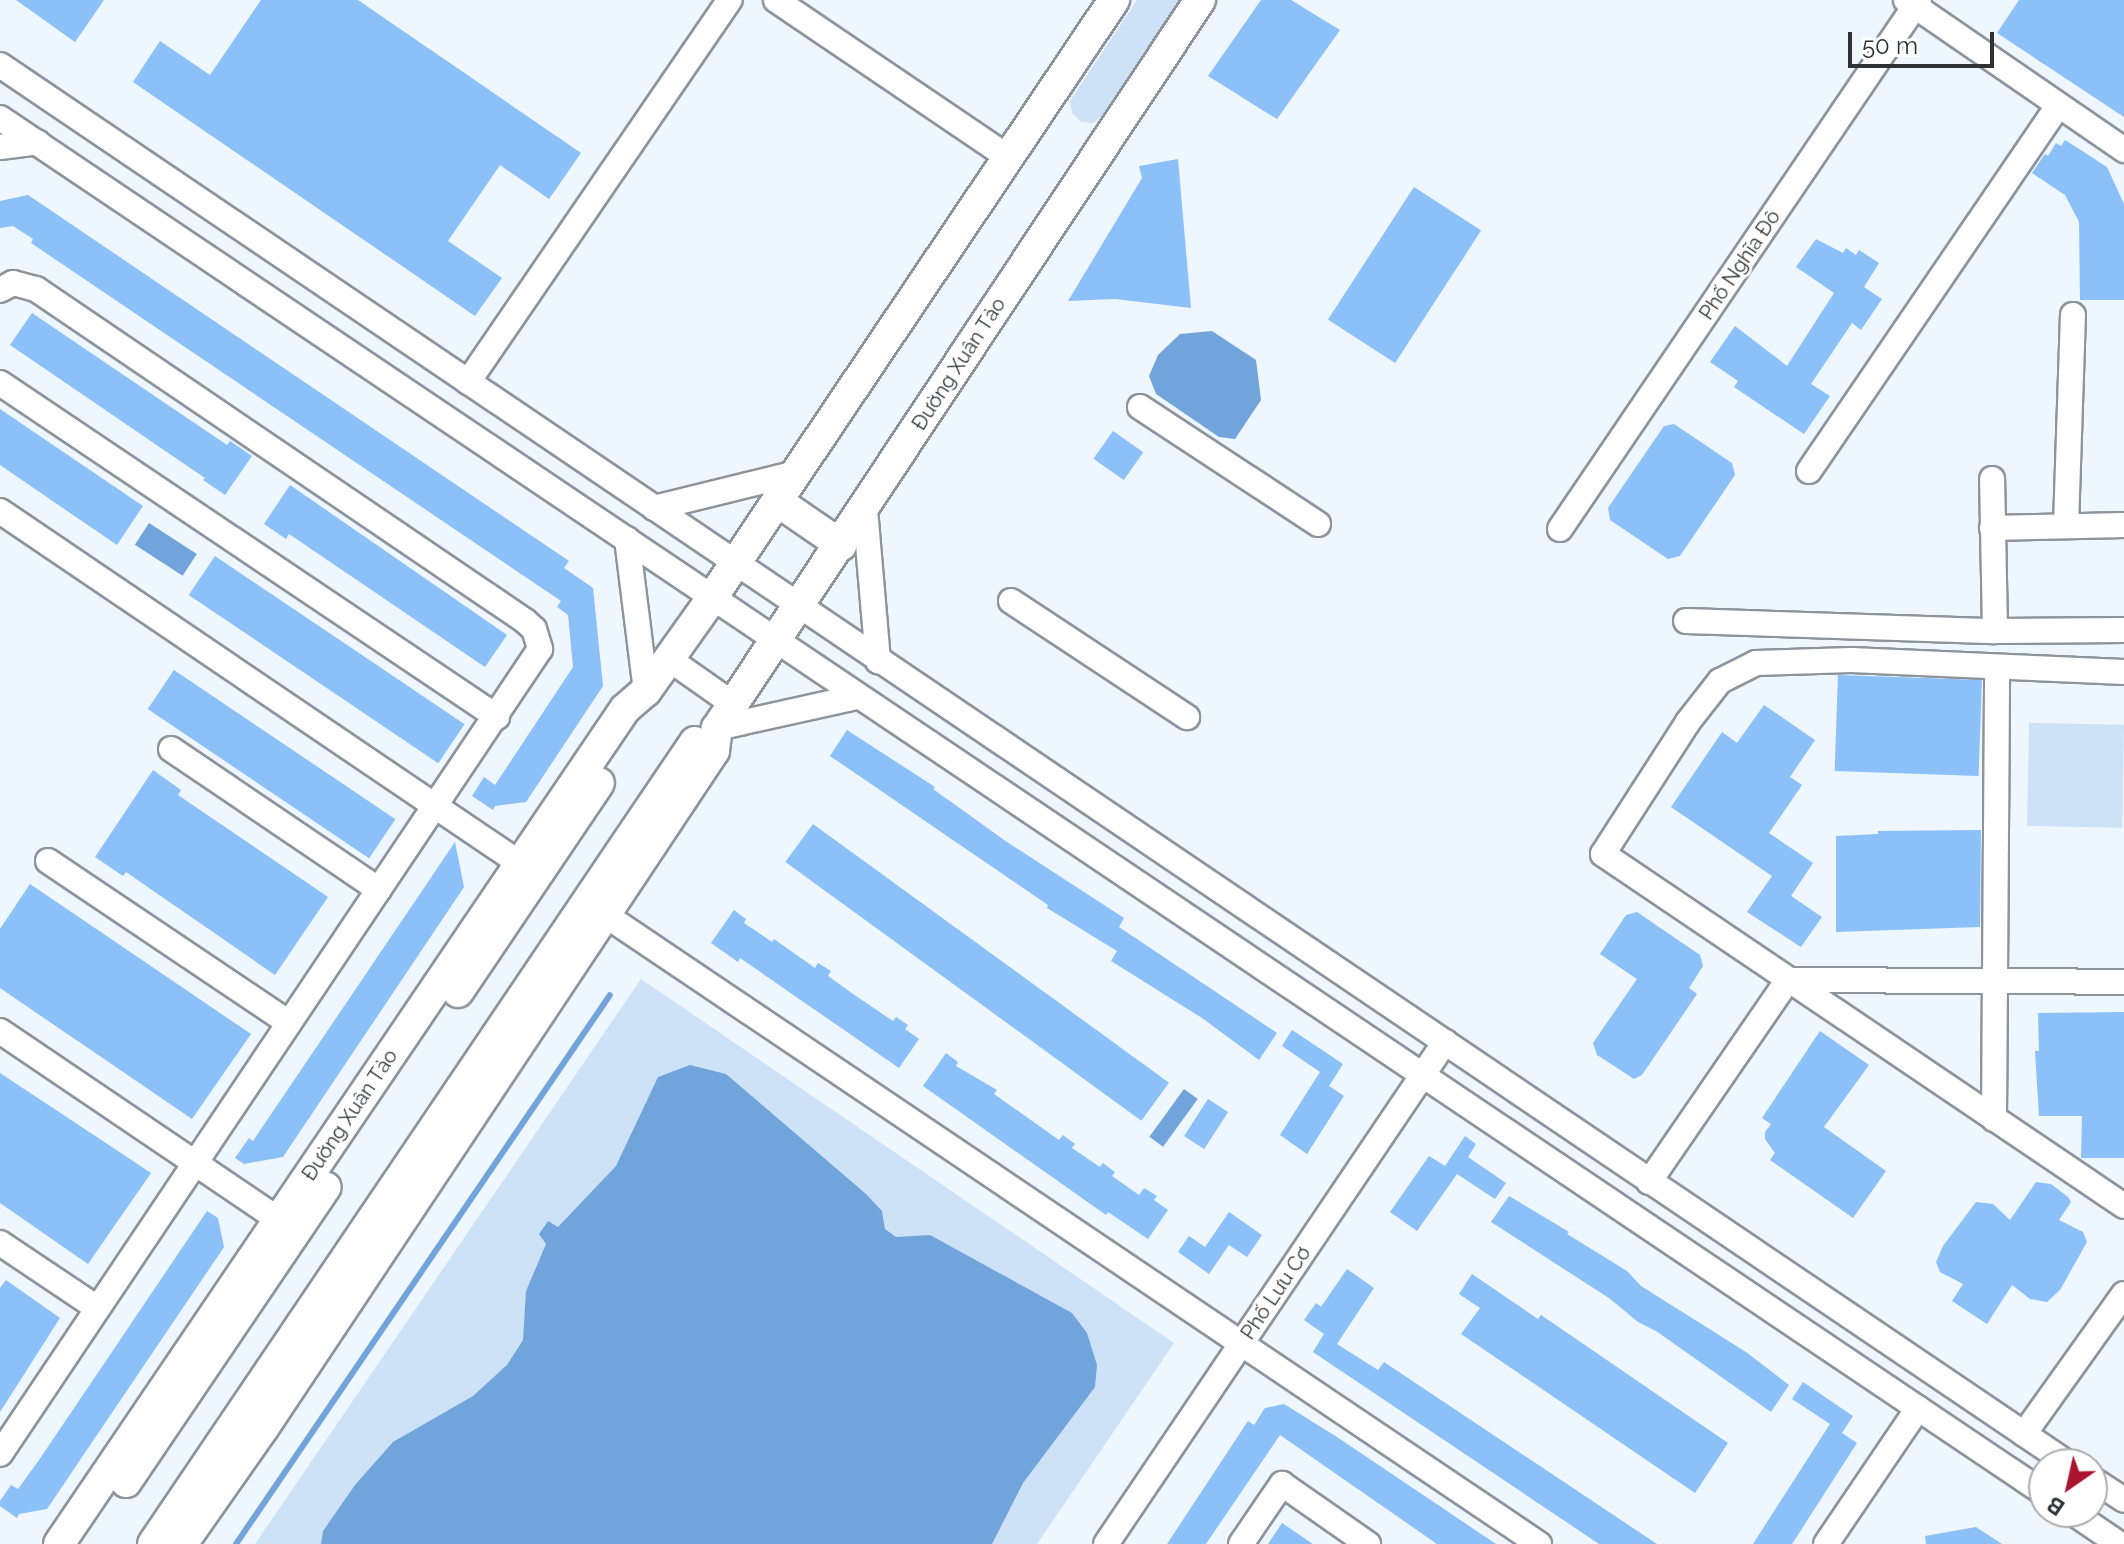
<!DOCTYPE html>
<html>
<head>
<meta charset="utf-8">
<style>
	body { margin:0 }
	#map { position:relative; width:2124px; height:1544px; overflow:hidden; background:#eef6ff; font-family:Raleway,sans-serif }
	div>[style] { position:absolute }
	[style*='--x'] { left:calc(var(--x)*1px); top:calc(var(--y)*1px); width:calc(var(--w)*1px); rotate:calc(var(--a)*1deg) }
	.green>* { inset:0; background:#cde1f7; transform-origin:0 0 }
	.water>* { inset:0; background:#72a4dc; transform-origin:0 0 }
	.stream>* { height:6px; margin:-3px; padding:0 3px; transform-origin:3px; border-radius:3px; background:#72a4dc }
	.building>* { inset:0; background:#8cc0f9; transform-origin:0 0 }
	.roads { filter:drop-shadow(2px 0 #8d949c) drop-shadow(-2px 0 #8d949c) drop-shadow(0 2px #8d949c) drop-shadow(0 -2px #8d949c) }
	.minor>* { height:24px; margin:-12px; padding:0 12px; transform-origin:12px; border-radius:12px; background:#fff }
	.major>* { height:30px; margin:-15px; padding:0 15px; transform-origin:15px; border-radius:15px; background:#fff }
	span { translate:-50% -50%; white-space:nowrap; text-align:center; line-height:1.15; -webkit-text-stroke:6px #fff; paint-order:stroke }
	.street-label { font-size:20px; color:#2f3235 }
	.north { position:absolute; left:2028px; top:1448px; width:80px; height:80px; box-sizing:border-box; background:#fff; border:2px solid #acadae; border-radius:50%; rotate:214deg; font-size:22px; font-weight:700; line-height:32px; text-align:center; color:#2f3235 }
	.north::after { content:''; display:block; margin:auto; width:28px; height:36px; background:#ab1430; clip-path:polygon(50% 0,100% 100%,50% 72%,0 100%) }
	.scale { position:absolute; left:1848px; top:32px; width:146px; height:36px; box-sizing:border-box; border:4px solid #2f3235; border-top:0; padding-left:10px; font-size:24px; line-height:28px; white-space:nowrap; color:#2f3235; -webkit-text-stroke:6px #fff; paint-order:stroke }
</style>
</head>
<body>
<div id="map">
	<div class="green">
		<i style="clip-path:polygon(1137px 0,1179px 0,1102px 116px,1093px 123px,1081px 122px,1072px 113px,1070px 101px)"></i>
		<i style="left:2029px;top:723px;width:95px;height:103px;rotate:1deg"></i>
		<i style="clip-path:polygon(641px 979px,1174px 1343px,1037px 1544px,255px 1544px)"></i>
	</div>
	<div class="water">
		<i style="clip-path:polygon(1212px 331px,1256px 360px,1261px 400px,1235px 439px,1219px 437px,1156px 394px,1149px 376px,1158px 355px,1180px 334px)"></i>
		<i style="left:149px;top:523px;width:57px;height:26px;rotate:33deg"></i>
		<i style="clip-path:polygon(690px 1065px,726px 1074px,866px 1194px,882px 1211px,885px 1229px,896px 1237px,930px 1235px,1072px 1313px,1087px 1333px,1097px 1365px,1095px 1387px,1023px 1483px,992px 1544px,321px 1544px,323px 1531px,355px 1485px,393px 1442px,473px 1396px,507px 1365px,523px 1340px,526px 1291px,546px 1244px,539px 1234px,548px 1221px,558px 1227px,616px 1166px,658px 1077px)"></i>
		<i style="left:1184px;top:1089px;width:17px;height:59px;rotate:36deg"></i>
	</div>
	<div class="stream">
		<i style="--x:236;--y:1544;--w:664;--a:-55.74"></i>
	</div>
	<div class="building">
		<i style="clip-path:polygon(16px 0,104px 0,75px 42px)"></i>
		<i style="clip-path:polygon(261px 0,358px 0,581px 153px,549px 199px,500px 165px,448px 241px,502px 278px,475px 316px,133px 82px,160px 41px,210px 75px)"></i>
		<i style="clip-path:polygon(1261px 0,1291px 0,1340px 30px,1277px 119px,1208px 76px)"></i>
		<i style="clip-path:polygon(2019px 0,2124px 0,2124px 117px,1997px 33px)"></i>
		<i style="clip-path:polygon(2065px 140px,2107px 167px,2124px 204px,2124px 300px,2080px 300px,2079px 222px,2065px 195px,2032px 173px,2045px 154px,2048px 156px,2056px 143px,2061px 146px)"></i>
		<i style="clip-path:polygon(1178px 159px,1191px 308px,1115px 299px,1068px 301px,1142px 178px,1139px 166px)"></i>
		<i style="left:1414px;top:187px;width:80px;height:158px;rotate:33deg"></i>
		<i style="clip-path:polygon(28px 195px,569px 561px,564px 568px,593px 588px,603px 686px,526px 802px,495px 806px,493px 810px,472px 796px,484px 777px,495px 785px,573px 667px,568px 615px,557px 607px,561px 601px,31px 243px,33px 239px,13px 226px,0 228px,0 201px)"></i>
		<i style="clip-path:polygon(1816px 239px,1843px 253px,1846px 248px,1856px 255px,1859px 250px,1879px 263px,1864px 287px,1882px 299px,1861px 330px,1852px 323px,1811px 384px,1830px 396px,1804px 434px,1734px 387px,1738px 381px,1710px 362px,1735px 326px,1787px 366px,1834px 293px,1796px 267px)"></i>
		<i style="clip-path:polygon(32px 313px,227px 445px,230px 441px,252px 456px,225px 495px,203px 480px,205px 478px,10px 345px)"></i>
		<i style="clip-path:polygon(0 409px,143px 506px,117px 545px,0 465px)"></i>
		<i style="clip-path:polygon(1674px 424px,1732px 463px,1735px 475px,1680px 556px,1668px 559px,1610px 520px,1608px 508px,1664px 426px)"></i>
		<i style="left:1113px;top:431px;width:37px;height:34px;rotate:35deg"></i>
		<i style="clip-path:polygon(290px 485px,507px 635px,485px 667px,289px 534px,286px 539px,264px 524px)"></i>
		<i style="left:215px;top:556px;width:301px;height:47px;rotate:34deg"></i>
		<i style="left:174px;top:670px;width:267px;height:47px;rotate:34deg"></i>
		<i style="left:1838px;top:675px;width:144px;height:96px;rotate:2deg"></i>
		<i style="clip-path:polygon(1764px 705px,1815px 740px,1790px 777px,1802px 785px,1769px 833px,1813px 863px,1791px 896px,1822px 917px,1801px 947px,1747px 912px,1772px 876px,1671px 807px,1722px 732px,1737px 743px)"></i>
		<i style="clip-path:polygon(847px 730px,935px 787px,933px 789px,1007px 842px,1124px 918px,1119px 927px,1277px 1033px,1259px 1060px,1202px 1018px,1111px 961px,1117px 951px,1047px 908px,1048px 905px,830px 756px)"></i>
		<i style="clip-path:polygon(153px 770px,181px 790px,178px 795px,328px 897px,275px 975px,126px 872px,123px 876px,95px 857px)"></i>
		<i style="left:813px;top:824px;width:440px;height:47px;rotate:36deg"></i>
		<i style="clip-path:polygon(1981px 830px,1980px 927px,1836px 932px,1836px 836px,1878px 834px,1878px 831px)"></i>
		<i style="clip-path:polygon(455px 842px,464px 887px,283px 1157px,244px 1164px,235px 1158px,249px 1138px,253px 1141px)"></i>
		<i style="clip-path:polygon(30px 884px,251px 1034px,192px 1119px,0 988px,0 929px)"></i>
		<i style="clip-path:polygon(734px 910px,746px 919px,744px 923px,772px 942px,774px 939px,815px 968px,818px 963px,831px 971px,828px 976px,853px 994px,893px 1021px,896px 1017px,908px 1025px,905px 1029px,919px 1039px,899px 1068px,740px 958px,738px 962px,711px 943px)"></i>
		<i style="clip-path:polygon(1637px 912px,1700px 955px,1703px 966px,1689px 988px,1697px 994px,1642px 1075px,1634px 1079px,1597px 1055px,1593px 1043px,1637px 979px,1600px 954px,1626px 915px)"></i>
		<i style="clip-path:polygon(2124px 1012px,2124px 1158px,2081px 1158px,2082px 1116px,2039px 1116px,2035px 1051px,2039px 1051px,2038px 1013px)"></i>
		<i style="clip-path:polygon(1292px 1030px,1343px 1064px,1329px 1086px,1344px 1096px,1307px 1154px,1280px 1135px,1320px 1072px,1282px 1046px)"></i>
		<i style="clip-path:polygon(1820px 1031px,1869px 1065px,1824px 1127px,1886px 1171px,1853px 1218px,1770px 1160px,1775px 1153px,1765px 1139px,1765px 1132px,1771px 1124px,1762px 1118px)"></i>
		<i style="clip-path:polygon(946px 1053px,958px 1062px,956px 1066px,997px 1090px,994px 1094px,1059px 1140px,1063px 1135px,1075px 1144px,1072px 1148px,1100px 1167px,1103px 1163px,1115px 1172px,1112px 1176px,1139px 1195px,1144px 1188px,1157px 1196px,1154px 1200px,1168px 1210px,1148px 1239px,1108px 1212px,1106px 1215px,923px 1086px)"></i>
		<i style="clip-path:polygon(0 1073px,151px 1173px,88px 1264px,0 1203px)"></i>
		<i style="left:1208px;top:1099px;width:24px;height:44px;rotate:33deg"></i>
		<i style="clip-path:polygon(1465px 1136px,1476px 1144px,1468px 1157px,1506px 1183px,1495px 1199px,1457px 1174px,1417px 1231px,1390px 1212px,1429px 1156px,1445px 1166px)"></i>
		<i style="clip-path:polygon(2036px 1182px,2051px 1184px,2068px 1197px,2071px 1202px,2059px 1220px,2083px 1232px,2087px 1242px,2060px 1290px,2047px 1302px,2030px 1299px,2012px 1285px,1987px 1324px,1952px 1301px,1963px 1284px,1940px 1272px,1936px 1262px,1943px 1246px,1976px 1202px,1993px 1204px,2010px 1220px)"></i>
		<i style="clip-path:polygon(1509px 1196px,1569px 1232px,1567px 1234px,1627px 1271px,1641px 1286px,1746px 1352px,1789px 1385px,1771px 1412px,1656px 1331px,1638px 1322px,1609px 1298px,1491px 1222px)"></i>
		<i style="clip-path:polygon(207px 1211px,218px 1218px,224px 1247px,47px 1509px,19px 1514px,17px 1518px,0 1506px,0 1501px,11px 1485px,18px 1489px,39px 1460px)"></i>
		<i style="clip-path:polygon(1229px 1212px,1262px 1235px,1247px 1257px,1229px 1245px,1209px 1274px,1178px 1252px,1189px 1236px,1205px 1247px)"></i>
		<i style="clip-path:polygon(1347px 1269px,1374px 1288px,1337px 1344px,1378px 1370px,1384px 1362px,1657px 1544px,1599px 1544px,1313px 1352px,1324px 1334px,1304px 1320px,1316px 1303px,1321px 1307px)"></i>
		<i style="clip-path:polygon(1472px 1274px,1538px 1319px,1541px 1315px,1728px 1443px,1695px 1493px,1461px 1334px,1480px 1308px,1459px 1294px)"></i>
		<i style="clip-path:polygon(6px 1280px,60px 1318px,0 1412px,0 1288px)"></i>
		<i style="clip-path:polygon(1803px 1382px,1853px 1416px,1842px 1433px,1857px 1443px,1792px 1544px,1753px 1544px,1830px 1424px,1792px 1399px)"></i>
		<i style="clip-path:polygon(1284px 1404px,1337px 1437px,1496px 1544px,1437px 1544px,1280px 1435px,1206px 1544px,1167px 1544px,1248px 1421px,1254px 1425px,1265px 1408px)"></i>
		<i style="clip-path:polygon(1282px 1523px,1313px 1544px,1268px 1544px)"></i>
		<i style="clip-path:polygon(1976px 1527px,2002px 1544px,1926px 1544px,1925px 1536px)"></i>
	</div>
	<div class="roads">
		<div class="minor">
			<i style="--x:776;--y:0;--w:280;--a:34.1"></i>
			<i style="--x:1906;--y:0;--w:265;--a:34.5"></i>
			<i style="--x:0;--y:65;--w:2498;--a:34.07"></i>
			<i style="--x:0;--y:118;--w:2463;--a:33.93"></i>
			<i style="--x:0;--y:147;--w:38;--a:-7"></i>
			<i style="--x:0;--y:290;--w:15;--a:-28"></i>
			<i style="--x:13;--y:283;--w:24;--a:15"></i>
			<i style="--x:36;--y:289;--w:591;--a:34.17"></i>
			<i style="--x:525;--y:621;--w:12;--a:42"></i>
			<i style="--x:534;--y:629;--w:21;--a:73"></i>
			<i style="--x:540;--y:649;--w:969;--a:123.85"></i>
			<i style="--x:468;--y:382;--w:463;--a:-55.6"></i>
			<i style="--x:0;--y:383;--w:599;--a:33.9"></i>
			<i style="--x:1140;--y:407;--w:213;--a:33.3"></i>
			<i style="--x:1809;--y:471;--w:442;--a:-55.7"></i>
			<i style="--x:654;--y:508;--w:146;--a:-13.8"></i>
			<i style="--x:865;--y:509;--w:153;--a:85.1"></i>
			<i style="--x:0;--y:511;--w:645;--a:34.13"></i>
			<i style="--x:2066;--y:525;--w:210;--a:-88.1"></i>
			<i style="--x:1992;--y:528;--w:132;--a:-1.3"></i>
			<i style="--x:1560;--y:529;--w:639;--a:-55.84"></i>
			<i style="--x:627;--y:539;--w:153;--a:82.9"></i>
			<i style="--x:1011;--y:601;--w:211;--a:33.4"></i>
			<i style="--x:1686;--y:621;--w:309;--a:1.9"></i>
			<i style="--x:1995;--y:631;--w:152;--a:-91.1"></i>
			<i style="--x:1995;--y:631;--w:129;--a:-0.4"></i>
			<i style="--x:669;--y:659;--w:78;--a:35.1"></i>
			<i style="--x:2124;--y:672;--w:273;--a:-177.5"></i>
			<i style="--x:1851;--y:660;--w:95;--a:178.2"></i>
			<i style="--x:1756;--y:663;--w:40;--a:153.4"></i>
			<i style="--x:1720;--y:681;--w:52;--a:128"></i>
			<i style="--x:1688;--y:722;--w:157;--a:122.8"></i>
			<i style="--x:1603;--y:854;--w:629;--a:34.04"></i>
			<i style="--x:717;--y:728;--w:143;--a:-12.5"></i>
			<i style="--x:171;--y:749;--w:251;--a:34.1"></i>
			<i style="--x:48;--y:861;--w:290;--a:33.9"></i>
			<i style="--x:592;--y:906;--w:1142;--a:33.97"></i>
			<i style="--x:0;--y:1031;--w:355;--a:34.1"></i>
			<i style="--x:1994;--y:1119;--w:451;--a:-89.6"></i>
			<i style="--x:1649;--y:1182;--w:245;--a:-55.5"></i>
			<i style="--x:1788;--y:980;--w:336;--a:0.3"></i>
			<i style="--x:0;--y:1243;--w:117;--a:33.8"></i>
			<i style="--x:2024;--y:1434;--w:172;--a:-54.5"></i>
			<i style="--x:2092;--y:1479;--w:38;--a:33"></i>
			<i style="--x:2072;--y:1512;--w:57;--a:34.2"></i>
			<i style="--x:1106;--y:1544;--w:606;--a:-55.97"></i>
			<i style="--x:1241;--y:1544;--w:73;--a:-55.7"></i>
			<i style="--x:1282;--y:1484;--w:105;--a:34.9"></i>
			<i style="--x:1826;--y:1544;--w:164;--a:-55.9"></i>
		</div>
		<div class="major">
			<i style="--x:777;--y:501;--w:78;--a:34.5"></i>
			<i style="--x:458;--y:992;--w:252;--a:-56"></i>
			<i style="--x:126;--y:1482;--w:356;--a:-55.9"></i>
			<i style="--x:59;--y:1544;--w:1009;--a:-55.87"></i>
			<i style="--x:625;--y:709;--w:28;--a:-41"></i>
			<i style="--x:646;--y:691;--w:114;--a:-54.6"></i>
			<i style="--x:712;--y:598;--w:721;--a:-56.09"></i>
			<i style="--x:153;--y:1544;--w:968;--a:-55.95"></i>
			<i style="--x:182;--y:1544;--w:143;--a:-55"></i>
			<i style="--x:264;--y:1427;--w:812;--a:-56.35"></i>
			<i style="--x:714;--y:751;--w:23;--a:-83"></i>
			<i style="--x:717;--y:728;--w:29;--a:-56"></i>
			<i style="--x:733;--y:704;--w:845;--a:-56.44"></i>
		</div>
	</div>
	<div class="street-label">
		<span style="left:1740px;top:265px;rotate:-56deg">Phố Nghĩa Đô</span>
		<span style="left:959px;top:364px;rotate:-57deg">Đường Xuân Tảo</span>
		<span style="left:350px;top:1115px;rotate:-56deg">Đường Xuân Tảo</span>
		<span style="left:1276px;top:1293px;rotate:-56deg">Phố Lưu Cơ</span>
	</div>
	<div class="north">B</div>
	<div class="scale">50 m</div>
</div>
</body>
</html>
